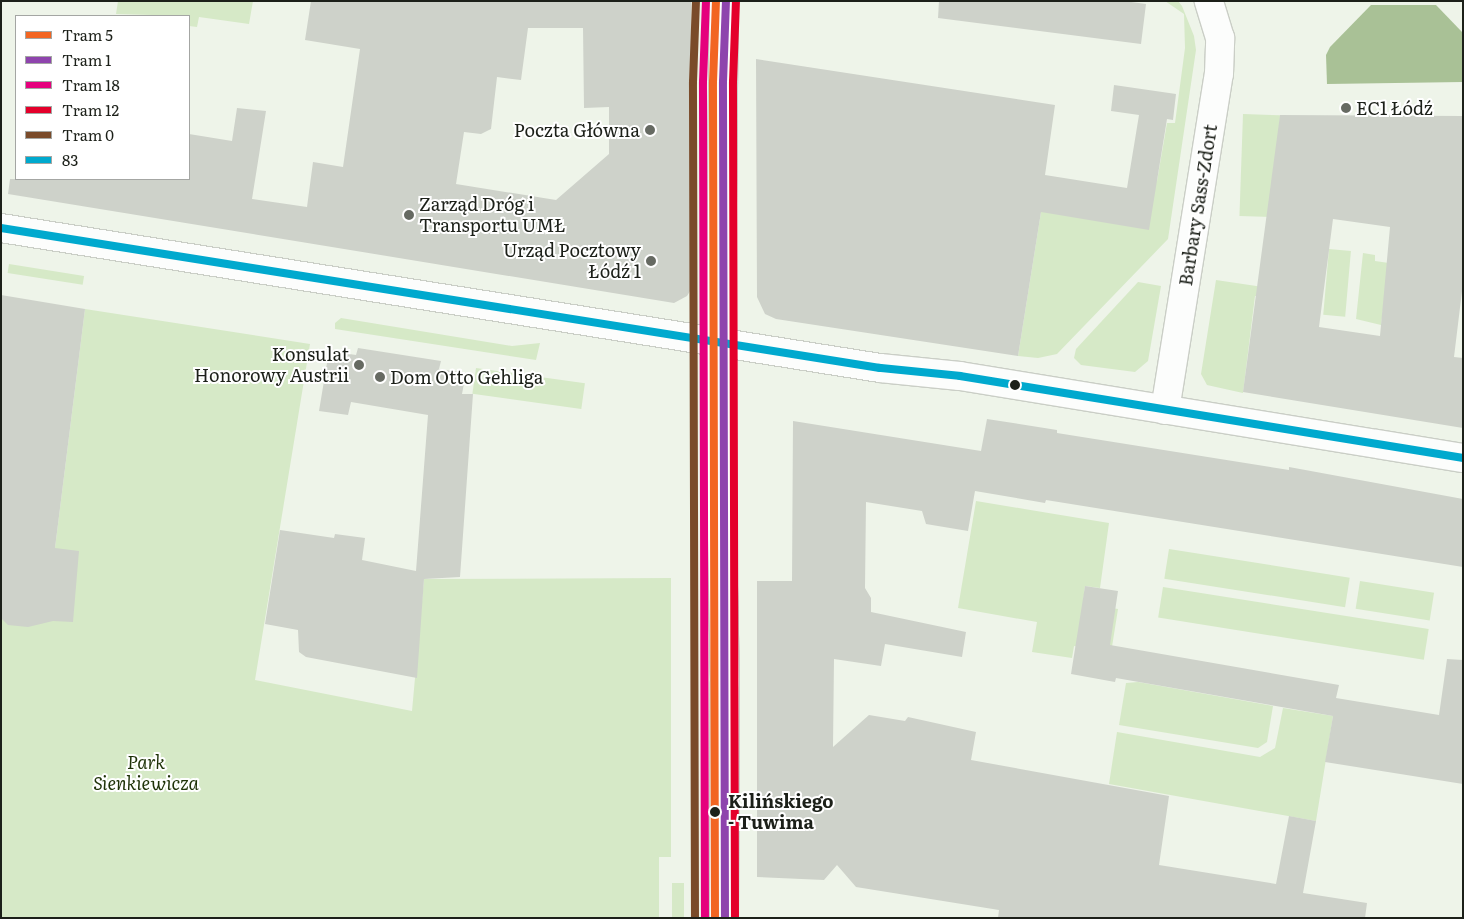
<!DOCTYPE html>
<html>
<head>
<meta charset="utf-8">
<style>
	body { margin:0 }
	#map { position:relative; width:1464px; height:919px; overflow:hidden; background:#eef4e9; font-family:Literata,serif }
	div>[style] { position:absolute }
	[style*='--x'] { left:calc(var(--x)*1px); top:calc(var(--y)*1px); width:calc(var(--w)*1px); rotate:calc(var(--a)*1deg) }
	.green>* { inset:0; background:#d6e9c7; transform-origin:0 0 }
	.water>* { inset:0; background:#a9c196 }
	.building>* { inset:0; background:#ced2ca }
	.roads { filter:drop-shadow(1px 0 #cacec6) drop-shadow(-1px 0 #cacec6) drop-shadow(0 1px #cacec6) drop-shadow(0 -1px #cacec6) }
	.minor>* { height:28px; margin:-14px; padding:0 14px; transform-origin:14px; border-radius:14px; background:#fcfdfc }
	.bus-1>* { height:8px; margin:-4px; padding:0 4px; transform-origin:4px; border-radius:4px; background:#00a9ce }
	.tram-1>* { height:8px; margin:-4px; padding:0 4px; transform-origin:4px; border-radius:4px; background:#f26522 }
	.tram-2>* { height:8px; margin:-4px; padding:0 4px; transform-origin:4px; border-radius:4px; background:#8e44ad }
	.tram-3>* { height:8px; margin:-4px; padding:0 4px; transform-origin:4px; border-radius:4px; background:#e5007d }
	.tram-4>* { height:8px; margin:-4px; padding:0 4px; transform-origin:4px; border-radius:4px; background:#e4002b }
	.tram-5>* { height:8px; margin:-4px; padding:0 4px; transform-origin:4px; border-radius:4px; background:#7a4b2a }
	.dots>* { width:14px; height:14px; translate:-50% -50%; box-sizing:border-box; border:2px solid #fff; border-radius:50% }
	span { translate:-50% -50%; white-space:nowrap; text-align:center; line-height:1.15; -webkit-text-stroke:4px #fff; paint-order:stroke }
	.poi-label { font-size:18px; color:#1c2019 }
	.left { translate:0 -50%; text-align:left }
	.right { translate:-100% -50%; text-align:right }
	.street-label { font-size:18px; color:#1c2019 }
	.park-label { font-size:18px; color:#1e3207; font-style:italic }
	.stop-label { font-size:18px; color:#1c2019; font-weight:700 }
	.frame { position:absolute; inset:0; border:2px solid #1c2019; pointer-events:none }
	.legend { position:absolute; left:15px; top:15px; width:175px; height:165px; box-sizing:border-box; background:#fff; border:1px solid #a4a6a3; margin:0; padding:6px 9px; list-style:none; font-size:15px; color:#1c2019 }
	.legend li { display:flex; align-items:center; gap:10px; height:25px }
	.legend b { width:25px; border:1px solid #a4a6a3 }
</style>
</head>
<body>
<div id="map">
	<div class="green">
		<i style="clip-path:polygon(118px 1px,253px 1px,249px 24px,199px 17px,197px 27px,189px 26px,189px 16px,116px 14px)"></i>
		<i style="clip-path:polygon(1165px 1px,1178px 1px,1182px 6px,1194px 36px,1196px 50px,1168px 239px,1057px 354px,1038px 358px,1018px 356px,1041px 212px,1157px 181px,1167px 123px,1175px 123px,1185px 48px,1184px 14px)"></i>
		<i style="left:1243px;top:114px;width:37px;height:102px;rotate:2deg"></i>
		<i style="left:1329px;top:249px;width:22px;height:66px;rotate:5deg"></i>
		<i style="clip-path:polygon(1363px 253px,1375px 255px,1375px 261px,1389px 263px,1381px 325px,1356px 319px)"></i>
		<i style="left:9px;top:264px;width:76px;height:9px;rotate:9deg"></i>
		<i style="clip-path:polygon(1216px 280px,1263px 287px,1262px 296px,1255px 296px,1243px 393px,1207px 385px,1201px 374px)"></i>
		<i style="clip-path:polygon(1138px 282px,1161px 286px,1148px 361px,1135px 372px,1081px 365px,1074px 358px,1076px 349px)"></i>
		<i style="clip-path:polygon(85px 309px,310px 344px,255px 680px,412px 711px,424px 579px,671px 578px,671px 857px,659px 857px,659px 918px,1px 918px,1px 581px,55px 548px)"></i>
		<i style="clip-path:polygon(341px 318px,512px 346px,540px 343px,536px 360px,335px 329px,335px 323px)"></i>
		<i style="left:476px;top:368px;width:110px;height:26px;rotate:8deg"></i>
		<i style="clip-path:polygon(976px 501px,1109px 523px,1100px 588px,1085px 586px,1083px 603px,1118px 609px,1111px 653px,1074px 646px,1072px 658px,1032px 652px,1037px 622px,958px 608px)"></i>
		<i style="left:1169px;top:549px;width:183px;height:30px;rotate:9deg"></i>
		<i style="left:1360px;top:581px;width:75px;height:28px;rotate:9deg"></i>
		<i style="left:1163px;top:587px;width:269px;height:31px;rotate:9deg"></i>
		<i style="clip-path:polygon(1138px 682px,1273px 706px,1267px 742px,1258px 748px,1119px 725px,1126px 683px)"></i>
		<i style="clip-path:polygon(1283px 708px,1333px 716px,1316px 821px,1109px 784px,1117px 732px,1260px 757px,1275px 748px)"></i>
		<i style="left:672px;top:883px;width:12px;height:35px"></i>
	</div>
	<div class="water">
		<i style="clip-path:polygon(1371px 5px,1436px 5px,1463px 33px,1463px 82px,1327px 84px,1326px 55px,1330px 47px)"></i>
	</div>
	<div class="building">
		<i style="clip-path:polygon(evenodd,311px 1px,691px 1px,692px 288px,687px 296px,674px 303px,8px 194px,10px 179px,189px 179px,189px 134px,232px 141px,237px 108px,266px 111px,252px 199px,307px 207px,313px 162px,343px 167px,360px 49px,305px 40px,311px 1px,528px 28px,583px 28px,584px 108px,609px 107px,609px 154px,556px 200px,456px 184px,464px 132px,481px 134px,491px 129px,497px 77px,521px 80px,528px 28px)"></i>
		<i style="clip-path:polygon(939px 1px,1124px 1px,1146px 4px,1141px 44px,938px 18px)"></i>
		<i style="clip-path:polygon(756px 59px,1055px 105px,1045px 175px,1127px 188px,1139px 115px,1111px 111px,1114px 85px,1176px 94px,1173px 120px,1167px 119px,1149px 230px,1041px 212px,1018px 356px,776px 319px,765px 314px,757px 297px)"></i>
		<i style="clip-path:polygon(evenodd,1280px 115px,1463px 116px,1463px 283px,1454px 357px,1463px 358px,1463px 428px,1243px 392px,1280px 115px,1333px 219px,1390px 227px,1380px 336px,1319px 327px,1333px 219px)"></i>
		<i style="clip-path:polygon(1px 295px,85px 309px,55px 548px,79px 551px,73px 622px,53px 621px,28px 627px,8px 625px,1px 618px)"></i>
		<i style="clip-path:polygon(358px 348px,441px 361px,439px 369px,466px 373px,462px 394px,473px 394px,460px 577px,424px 579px,417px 678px,306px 657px,299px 652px,298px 630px,265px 624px,280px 530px,334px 538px,335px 534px,365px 538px,362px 560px,416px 571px,428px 415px,351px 402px,348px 415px,319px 411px,329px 351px,356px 355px)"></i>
		<i style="clip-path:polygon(987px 419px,1057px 430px,1057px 433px,1289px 470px,1289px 467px,1463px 499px,1463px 567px,1046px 500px,1045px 503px,975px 491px,968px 531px,926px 524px,922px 511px,866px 502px,865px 588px,871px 598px,871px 612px,966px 632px,962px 657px,885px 644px,881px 666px,834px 659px,833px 747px,869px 715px,905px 721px,908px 717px,976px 732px,971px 760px,1169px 796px,1159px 865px,1276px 884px,1289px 816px,1316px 821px,1303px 893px,1367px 903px,1365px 918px,998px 918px,999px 910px,856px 887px,837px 865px,824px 880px,757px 877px,757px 581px,792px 581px,793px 421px,981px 451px)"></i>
		<i style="clip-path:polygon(1085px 586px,1118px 591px,1110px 645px,1339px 685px,1336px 698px,1439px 715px,1447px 659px,1463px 660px,1463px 784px,1325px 762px,1333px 716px,1116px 678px,1115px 682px,1071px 674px)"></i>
	</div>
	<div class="roads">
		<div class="minor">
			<i style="--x:1;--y:228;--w:890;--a:9.05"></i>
			<i style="--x:880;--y:368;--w:80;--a:5.7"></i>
			<i style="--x:960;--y:376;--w:510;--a:9.26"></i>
			<i style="--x:1165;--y:410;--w:340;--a:-80.9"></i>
			<i style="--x:1219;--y:74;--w:36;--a:-88"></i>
			<i style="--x:1220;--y:38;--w:39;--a:-107"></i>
			<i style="--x:724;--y:918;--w:236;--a:-89.8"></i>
			<i style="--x:725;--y:682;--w:249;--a:-91.2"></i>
			<i style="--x:720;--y:433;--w:432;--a:-89.5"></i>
		</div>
	</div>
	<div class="bus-1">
		<i style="--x:1;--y:228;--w:890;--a:9.05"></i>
		<i style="--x:880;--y:368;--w:80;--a:5.7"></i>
		<i style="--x:960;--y:376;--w:510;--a:9.26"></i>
	</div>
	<div class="tram-1">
		<i style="--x:715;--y:918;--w:836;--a:-90.14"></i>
		<i style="--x:713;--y:82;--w:81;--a:-87.9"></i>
	</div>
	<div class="tram-2">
		<i style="--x:725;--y:918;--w:836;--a:-90.14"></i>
		<i style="--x:723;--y:82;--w:81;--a:-87.9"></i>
	</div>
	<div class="tram-3">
		<i style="--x:705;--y:918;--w:836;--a:-90.14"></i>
		<i style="--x:703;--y:82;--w:81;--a:-87.9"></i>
	</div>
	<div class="tram-4">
		<i style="--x:735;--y:918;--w:836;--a:-90.14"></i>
		<i style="--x:733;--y:82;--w:80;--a:-87.9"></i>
	</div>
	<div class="tram-5">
		<i style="--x:695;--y:918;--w:836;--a:-90.14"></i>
		<i style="--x:693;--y:82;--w:81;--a:-87.9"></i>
	</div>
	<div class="dots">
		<i style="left:1346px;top:108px;background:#666a62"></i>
		<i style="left:650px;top:130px;background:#666a62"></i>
		<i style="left:409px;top:215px;background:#666a62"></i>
		<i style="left:651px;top:261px;background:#666a62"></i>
		<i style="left:359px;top:365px;background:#666a62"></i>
		<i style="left:380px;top:377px;background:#666a62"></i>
		<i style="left:1015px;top:385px;background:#1c2019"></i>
		<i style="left:715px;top:812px;background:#1c2019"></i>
	</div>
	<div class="poi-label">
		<span class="left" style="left:1356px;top:108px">EC1 Łódź</span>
		<span class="right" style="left:640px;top:130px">Poczta Główna</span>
		<span class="left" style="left:419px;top:215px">Zarząd Dróg i<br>Transportu UMŁ</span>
		<span class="right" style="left:641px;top:261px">Urząd Pocztowy<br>Łódź 1</span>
		<span class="right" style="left:349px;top:365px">Konsulat<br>Honorowy Austrii</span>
		<span class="left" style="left:390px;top:377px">Dom Otto Gehliga</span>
	</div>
	<div class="street-label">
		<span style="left:1198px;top:205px;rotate:-81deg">Barbary Sass-Zdort</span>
	</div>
	<div class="park-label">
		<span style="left:146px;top:773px">Park<br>Sienkiewicza</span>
	</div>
	<div class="stop-label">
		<span class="left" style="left:728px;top:812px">Kilińskiego<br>- Tuwima</span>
	</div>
	<div class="frame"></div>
	<ul class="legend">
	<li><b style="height:6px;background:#f26522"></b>Tram 5</li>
	<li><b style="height:6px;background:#8e44ad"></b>Tram 1</li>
	<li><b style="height:6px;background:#e5007d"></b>Tram 18</li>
	<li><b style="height:6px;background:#e4002b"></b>Tram 12</li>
	<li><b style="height:6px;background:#7a4b2a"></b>Tram 0</li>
	<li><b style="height:6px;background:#00a9ce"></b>83</li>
	</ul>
</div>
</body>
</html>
